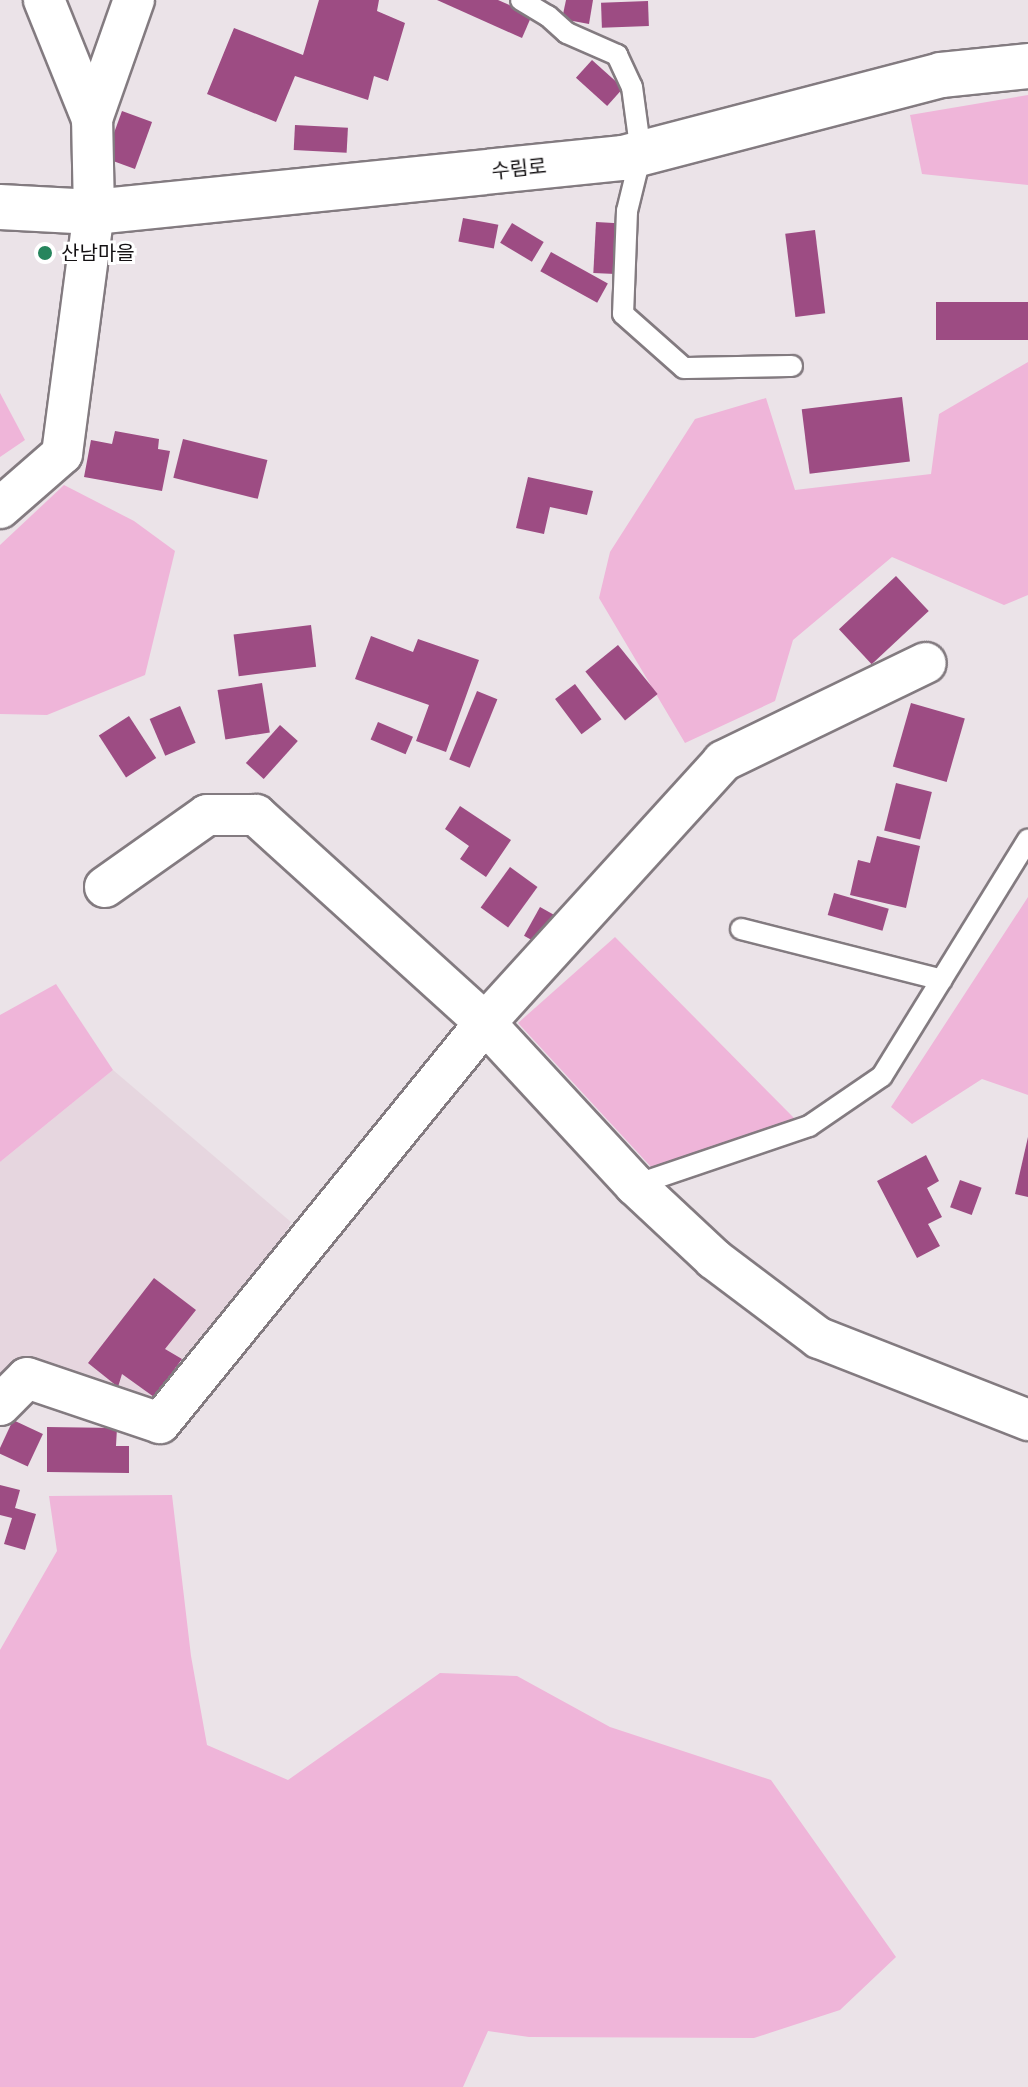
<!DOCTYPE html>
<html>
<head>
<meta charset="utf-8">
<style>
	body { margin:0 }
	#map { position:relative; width:1028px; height:2087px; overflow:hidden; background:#ebe3e8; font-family:Signika,"Noto Sans KR",sans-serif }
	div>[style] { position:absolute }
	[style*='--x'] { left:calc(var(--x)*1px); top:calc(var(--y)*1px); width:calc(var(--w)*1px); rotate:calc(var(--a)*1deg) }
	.built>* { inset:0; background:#e6d6df }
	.green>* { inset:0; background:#efb5d9 }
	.building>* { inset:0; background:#9d4c83; transform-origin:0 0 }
	.roads { filter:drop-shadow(2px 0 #837b80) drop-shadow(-2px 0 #837b80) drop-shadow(0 2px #837b80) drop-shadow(0 -2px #837b80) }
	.lane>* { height:20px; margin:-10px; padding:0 10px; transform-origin:10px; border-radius:10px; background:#fff }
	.street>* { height:40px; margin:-20px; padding:0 20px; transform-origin:20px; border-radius:20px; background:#fff }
	.secondary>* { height:44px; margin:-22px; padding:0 22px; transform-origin:22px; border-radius:22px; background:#fff }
	.dots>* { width:22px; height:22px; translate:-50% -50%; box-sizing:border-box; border:4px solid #fff; border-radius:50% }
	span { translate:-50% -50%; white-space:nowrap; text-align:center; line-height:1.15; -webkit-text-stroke:6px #fff; paint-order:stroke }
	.street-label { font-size:20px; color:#141113 }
	.poi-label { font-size:20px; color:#141113 }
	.left { translate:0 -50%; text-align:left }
</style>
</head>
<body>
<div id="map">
	<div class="built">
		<i style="clip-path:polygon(113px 1070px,291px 1222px,261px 1282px,158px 1412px,0 1386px,0 1162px)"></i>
	</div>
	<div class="green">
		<i style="clip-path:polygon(1028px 95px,1028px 185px,922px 174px,910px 115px)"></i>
		<i style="clip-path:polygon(1028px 362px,1028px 595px,1004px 605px,892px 557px,793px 640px,775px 701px,685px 743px,599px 598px,610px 552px,695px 419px,766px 398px,795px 490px,931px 474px,939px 414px)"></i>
		<i style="clip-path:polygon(0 393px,25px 440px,0 457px)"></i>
		<i style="clip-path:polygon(64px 485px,134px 521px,175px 551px,145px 675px,47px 715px,0 714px,0 545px)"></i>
		<i style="clip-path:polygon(1028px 897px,1028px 1095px,982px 1079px,912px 1124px,891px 1107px)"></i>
		<i style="clip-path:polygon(615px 937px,795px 1119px,652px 1168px,518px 1023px)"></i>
		<i style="clip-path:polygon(56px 984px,113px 1070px,0 1162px,0 1015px)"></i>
		<i style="clip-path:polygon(172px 1495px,191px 1656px,207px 1745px,288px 1780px,440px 1673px,517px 1676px,610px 1727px,771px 1780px,896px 1957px,840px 2010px,754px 2038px,529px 2037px,488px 2031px,463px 2087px,0 2087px,0 1650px,57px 1551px,49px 1496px)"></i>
	</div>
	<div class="building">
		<i style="clip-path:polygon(319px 0,379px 0,377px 11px,405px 23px,388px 81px,374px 76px,368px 100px,295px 76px,276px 122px,207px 94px,234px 28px,303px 55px)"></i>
		<i style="clip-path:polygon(437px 0,498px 0,532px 15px,522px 38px)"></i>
		<i style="clip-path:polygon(566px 0,593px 0,589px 24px,562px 19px)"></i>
		<i style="left:648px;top:1px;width:25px;height:47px;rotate:88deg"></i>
		<i style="left:592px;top:60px;width:42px;height:24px;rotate:42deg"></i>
		<i style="left:122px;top:111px;width:32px;height:50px;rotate:20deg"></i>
		<i style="left:295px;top:125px;width:53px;height:25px;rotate:3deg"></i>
		<i style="left:463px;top:218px;width:36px;height:24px;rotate:11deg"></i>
		<i style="left:596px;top:222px;width:22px;height:51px;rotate:3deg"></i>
		<i style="left:512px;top:223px;width:37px;height:23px;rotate:31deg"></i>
		<i style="left:815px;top:230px;width:84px;height:30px;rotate:83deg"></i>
		<i style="left:551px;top:252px;width:65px;height:22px;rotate:29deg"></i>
		<i style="left:1028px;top:302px;width:38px;height:92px;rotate:90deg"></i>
		<i style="left:902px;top:397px;width:65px;height:101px;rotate:83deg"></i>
		<i style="clip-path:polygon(115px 431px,159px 439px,158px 449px,170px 451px,162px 491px,84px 477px,91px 440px,112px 444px)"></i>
		<i style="left:183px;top:439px;width:87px;height:40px;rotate:14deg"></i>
		<i style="clip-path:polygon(528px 477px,593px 491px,587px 515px,550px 507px,544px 534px,516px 528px)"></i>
		<i style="left:896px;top:576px;width:48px;height:78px;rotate:47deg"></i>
		<i style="left:311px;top:625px;width:42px;height:78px;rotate:83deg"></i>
		<i style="clip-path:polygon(371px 636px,413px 652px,418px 639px,479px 660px,446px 752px,416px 741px,429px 705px,355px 679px)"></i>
		<i style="left:618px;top:645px;width:63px;height:42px;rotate:51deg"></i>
		<i style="left:262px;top:683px;width:50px;height:45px;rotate:81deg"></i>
		<i style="left:575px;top:684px;width:44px;height:25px;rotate:53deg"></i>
		<i style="left:477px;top:691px;width:22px;height:74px;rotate:22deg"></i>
		<i style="left:911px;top:703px;width:56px;height:66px;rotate:16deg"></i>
		<i style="left:180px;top:706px;width:40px;height:33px;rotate:67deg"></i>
		<i style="left:129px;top:716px;width:50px;height:36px;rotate:57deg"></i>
		<i style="left:378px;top:722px;width:38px;height:19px;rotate:23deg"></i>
		<i style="left:280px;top:725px;width:24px;height:51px;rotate:42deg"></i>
		<i style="left:896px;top:783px;width:37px;height:49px;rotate:14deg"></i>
		<i style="clip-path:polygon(460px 806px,511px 840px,486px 877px,460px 859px,469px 846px,445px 829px)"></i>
		<i style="clip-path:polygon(877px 836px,920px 846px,906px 908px,850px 895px,858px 860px,870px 863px)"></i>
		<i style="left:510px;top:867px;width:34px;height:50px;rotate:36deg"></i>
		<i style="left:834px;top:893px;width:57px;height:23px;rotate:16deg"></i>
		<i style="left:540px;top:907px;width:23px;height:33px;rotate:29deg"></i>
		<i style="clip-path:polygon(1028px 1137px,1028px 1197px,1015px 1194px)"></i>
		<i style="clip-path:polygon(926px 1155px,939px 1181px,927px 1188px,942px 1217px,928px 1224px,940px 1246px,917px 1258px,877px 1181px)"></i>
		<i style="left:960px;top:1180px;width:23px;height:29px;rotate:20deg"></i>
		<i style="clip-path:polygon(154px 1278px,196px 1310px,165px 1349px,182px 1359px,154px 1397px,122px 1374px,118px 1387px,88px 1363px)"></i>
		<i style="left:13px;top:1420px;width:33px;height:36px;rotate:25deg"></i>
		<i style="clip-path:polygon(47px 1427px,117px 1428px,116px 1446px,129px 1446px,129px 1473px,47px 1472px)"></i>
		<i style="clip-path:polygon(0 1485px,20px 1490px,15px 1508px,36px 1514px,25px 1550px,4px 1544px,12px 1518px,0 1515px)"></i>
	</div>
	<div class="roads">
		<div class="lane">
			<i style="--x:521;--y:0;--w:31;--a:31"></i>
			<i style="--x:548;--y:16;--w:25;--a:42"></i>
			<i style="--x:567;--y:33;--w:55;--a:23.7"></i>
			<i style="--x:617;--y:55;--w:35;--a:65"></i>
			<i style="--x:632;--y:87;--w:68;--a:82.3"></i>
			<i style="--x:641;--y:154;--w:59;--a:103.8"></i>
			<i style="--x:627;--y:211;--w:103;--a:92.2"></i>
			<i style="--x:623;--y:314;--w:81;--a:41.5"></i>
			<i style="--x:684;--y:368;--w:108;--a:-1.1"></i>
			<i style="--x:741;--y:929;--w:207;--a:14.2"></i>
			<i style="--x:635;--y:1185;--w:184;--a:-18.7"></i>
			<i style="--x:809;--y:1126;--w:88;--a:-34.4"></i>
			<i style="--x:882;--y:1076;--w:278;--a:-58.3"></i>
		</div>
		<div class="street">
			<i style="--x:44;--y:0;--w:128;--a:68"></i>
			<i style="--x:0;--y:508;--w:82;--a:-41.1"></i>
			<i style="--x:62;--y:454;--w:244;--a:-82.5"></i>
			<i style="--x:94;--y:212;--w:93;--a:-91.2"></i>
			<i style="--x:92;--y:119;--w:126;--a:-70.6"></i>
			<i style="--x:105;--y:887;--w:125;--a:-35.2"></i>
			<i style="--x:207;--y:815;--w:49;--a:0"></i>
			<i style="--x:256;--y:815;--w:309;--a:42.2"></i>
			<i style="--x:485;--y:1023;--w:221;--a:47.2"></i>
			<i style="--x:635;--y:1185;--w:108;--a:43.1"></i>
			<i style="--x:714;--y:1259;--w:131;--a:37"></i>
			<i style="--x:819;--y:1338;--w:225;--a:21.4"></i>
			<i style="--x:0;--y:1405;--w:38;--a:-45"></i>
			<i style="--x:27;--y:1378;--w:140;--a:18.7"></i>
			<i style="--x:160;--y:1423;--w:515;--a:-50.91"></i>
			<i style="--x:485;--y:1023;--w:354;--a:-47.7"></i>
			<i style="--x:723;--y:761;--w:225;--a:-25.8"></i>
		</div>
		<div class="secondary">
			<i style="--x:0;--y:207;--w:94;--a:3"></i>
			<i style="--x:94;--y:212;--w:532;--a:-5.83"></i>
			<i style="--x:623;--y:158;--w:329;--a:-14.6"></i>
			<i style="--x:941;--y:75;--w:87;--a:-5.9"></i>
		</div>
	</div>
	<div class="dots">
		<i style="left:45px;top:253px;background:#26855d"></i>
	</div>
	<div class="street-label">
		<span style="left:519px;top:169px;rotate:-6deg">수림로</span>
	</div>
	<div class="poi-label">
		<span class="left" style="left:61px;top:253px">산남마을</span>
	</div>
</div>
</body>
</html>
